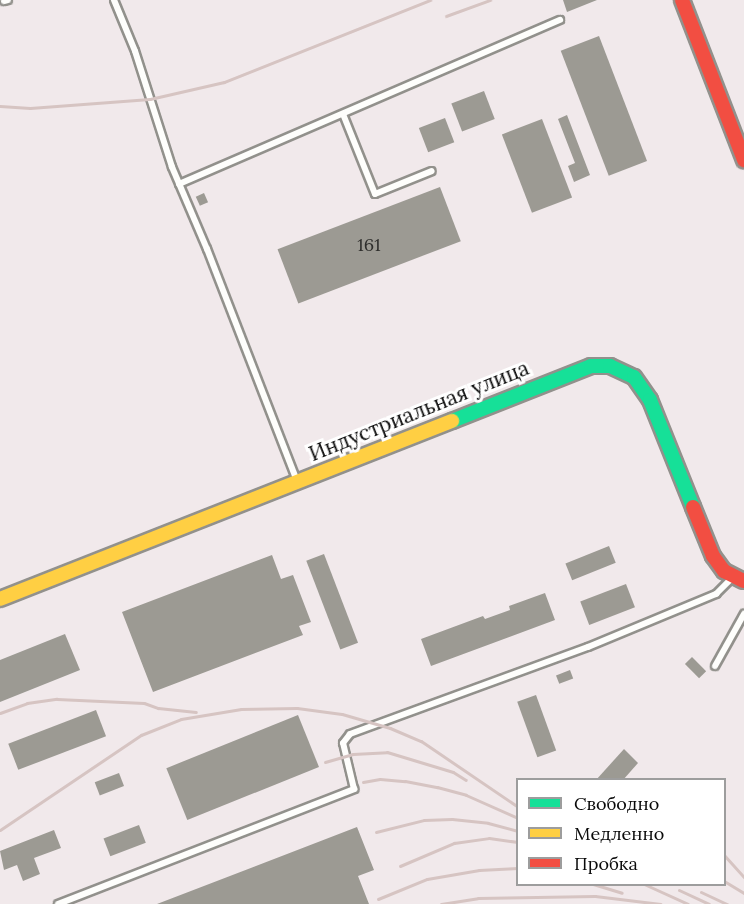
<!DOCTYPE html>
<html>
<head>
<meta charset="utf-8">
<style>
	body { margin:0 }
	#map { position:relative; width:744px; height:904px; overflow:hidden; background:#f9f8ed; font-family:Lora,serif }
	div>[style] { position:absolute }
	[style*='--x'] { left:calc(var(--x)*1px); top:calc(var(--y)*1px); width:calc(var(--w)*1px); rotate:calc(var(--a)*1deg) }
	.industrial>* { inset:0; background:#f1e9eb }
	.building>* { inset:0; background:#9c9a93; transform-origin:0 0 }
	.roads { filter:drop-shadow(2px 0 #92918c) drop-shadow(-2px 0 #92918c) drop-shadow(0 2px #92918c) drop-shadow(0 -2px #92918c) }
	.lane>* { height:6px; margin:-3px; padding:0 3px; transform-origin:3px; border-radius:3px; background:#fefefc }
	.fast>* { height:14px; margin:-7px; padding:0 7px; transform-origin:7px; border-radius:7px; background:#16e098 }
	.slow>* { height:14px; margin:-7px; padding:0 7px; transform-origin:7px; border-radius:7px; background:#ffcf43 }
	.jam>* { height:14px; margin:-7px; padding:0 7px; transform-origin:7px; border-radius:7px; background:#f24e42 }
	.rail>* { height:3px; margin:-1.5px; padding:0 1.5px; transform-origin:1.5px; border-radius:1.5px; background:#d6c4c2 }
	span { translate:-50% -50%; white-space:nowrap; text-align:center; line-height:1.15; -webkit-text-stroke:6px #fff; paint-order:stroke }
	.number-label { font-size:18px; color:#2e2e2c }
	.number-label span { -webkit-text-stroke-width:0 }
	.street-label { font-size:21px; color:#0a0a0a }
	.legend { position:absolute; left:516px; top:778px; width:210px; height:108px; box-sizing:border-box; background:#fff; border:2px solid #9d9d9d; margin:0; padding:8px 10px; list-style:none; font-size:18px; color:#0a0a0a }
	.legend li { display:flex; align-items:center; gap:12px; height:30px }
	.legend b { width:30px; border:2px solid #9d9d9d }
</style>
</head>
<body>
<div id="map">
	<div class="industrial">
		<i style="clip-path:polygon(evenodd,0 0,744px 0,744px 904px,0 904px,0 0,518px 780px,724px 780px,724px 884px,518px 884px,518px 780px)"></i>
	</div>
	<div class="building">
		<i style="clip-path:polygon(563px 0,597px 0,567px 12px)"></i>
		<i style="left:599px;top:36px;width:134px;height:41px;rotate:69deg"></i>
		<i style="left:484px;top:91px;width:30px;height:35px;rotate:69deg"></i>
		<i style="clip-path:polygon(567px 115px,590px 175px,574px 182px,568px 166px,575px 163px,558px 119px)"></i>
		<i style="left:445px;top:118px;width:26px;height:28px;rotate:69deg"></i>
		<i style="left:542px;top:119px;width:84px;height:43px;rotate:69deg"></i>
		<i style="left:440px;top:187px;width:58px;height:174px;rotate:69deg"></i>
		<i style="left:204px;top:193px;width:10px;height:9px;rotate:66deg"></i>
		<i style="left:609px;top:546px;width:18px;height:47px;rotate:68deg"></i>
		<i style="left:324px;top:554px;width:95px;height:19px;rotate:69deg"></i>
		<i style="clip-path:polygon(272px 555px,281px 579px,293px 575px,311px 622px,299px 626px,303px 635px,153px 692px,122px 612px)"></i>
		<i style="left:626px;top:584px;width:25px;height:49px;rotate:69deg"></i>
		<i style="clip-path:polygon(545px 593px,555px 620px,431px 666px,421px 639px,483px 616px,485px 619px,510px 610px,509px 606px)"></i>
		<i style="clip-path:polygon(65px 634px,80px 670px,0 702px,0 660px)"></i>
		<i style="left:692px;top:657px;width:20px;height:10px;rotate:45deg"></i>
		<i style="left:570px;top:670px;width:9px;height:15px;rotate:69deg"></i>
		<i style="left:536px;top:695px;width:59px;height:20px;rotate:70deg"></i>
		<i style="left:96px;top:710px;width:28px;height:94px;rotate:69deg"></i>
		<i style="left:298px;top:715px;width:56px;height:142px;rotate:68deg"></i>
		<i style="clip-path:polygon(624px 749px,638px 763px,623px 780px,596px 780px)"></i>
		<i style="left:119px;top:773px;width:14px;height:26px;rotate:69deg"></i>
		<i style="left:139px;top:825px;width:19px;height:38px;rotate:69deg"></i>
		<i style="clip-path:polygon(357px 827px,374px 870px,358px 876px,369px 904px,157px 904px)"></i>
		<i style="clip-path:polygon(54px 830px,61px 848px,34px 858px,40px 874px,23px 881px,17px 865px,4px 870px,0 851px)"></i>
	</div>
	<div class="roads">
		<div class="lane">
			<i style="--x:114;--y:0;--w:55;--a:67.6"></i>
			<i style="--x:135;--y:51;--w:122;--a:72.3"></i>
			<i style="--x:172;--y:167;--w:89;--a:66.9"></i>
			<i style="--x:207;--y:249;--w:249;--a:68.8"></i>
			<i style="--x:4;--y:1;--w:4;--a:-14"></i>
			<i style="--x:343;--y:114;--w:86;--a:68.2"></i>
			<i style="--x:375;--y:194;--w:61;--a:-22"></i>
			<i style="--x:179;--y:184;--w:415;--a:-23.3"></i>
			<i style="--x:715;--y:666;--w:60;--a:-60.9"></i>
			<i style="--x:58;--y:904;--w:318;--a:-21.2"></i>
			<i style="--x:354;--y:789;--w:47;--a:-103.4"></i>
			<i style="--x:343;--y:743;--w:11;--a:-52"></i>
			<i style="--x:350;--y:734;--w:253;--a:-20.1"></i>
			<i style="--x:588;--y:647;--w:139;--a:-22.5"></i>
			<i style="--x:716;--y:594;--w:21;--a:-45"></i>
		</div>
		<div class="fast">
			<i style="--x:452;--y:421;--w:149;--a:-21.6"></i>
			<i style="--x:591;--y:366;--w:19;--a:0"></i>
			<i style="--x:610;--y:366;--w:26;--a:25"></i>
			<i style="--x:634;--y:377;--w:28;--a:55"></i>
			<i style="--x:650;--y:400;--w:115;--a:68.1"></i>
		</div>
		<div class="slow">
			<i style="--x:0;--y:599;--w:486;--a:-21.5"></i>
		</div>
		<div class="jam">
			<i style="--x:682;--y:0;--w:172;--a:68.8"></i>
			<i style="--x:693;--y:507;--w:53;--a:67.8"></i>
			<i style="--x:713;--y:556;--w:19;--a:54"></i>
			<i style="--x:724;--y:571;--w:22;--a:27"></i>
		</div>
	</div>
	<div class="rail">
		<i style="--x:446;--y:16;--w:47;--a:-20"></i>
		<i style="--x:0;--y:106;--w:30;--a:4"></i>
		<i style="--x:30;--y:108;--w:120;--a:-4.3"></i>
		<i style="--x:150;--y:99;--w:76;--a:-12.9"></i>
		<i style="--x:224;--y:82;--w:222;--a:-21.7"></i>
		<i style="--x:0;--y:713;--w:29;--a:-20"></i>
		<i style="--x:27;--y:703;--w:30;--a:-8"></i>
		<i style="--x:57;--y:699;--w:87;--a:2.6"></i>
		<i style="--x:144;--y:703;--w:15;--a:20"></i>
		<i style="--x:158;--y:708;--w:38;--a:6"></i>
		<i style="--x:325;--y:762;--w:29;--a:-16"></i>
		<i style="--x:353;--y:754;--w:34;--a:-3"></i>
		<i style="--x:387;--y:752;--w:69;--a:16.9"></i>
		<i style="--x:453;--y:772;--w:15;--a:32"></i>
		<i style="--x:363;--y:782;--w:17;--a:-10"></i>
		<i style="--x:380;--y:779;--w:25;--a:5"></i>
		<i style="--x:405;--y:781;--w:33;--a:11"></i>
		<i style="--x:437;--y:787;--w:30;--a:15"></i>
		<i style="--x:466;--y:795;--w:57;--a:23.9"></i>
		<i style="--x:0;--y:830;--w:170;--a:-34"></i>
		<i style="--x:141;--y:735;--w:43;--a:-21.8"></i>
		<i style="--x:181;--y:719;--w:61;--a:-9.5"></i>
		<i style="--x:241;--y:709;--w:56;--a:-1"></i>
		<i style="--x:297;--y:708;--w:45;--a:7.6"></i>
		<i style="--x:342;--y:714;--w:50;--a:16.3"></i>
		<i style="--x:390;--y:728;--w:34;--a:23"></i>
		<i style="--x:421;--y:741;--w:117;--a:34.2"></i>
		<i style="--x:376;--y:832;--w:49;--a:-14"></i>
		<i style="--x:424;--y:820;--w:28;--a:-2"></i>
		<i style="--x:452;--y:819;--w:36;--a:6"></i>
		<i style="--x:488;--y:823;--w:31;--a:15"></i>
		<i style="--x:724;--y:855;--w:30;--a:48"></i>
		<i style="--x:400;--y:866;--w:59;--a:-23.1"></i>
		<i style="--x:454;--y:843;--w:35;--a:-8"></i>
		<i style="--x:489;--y:838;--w:29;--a:8"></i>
		<i style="--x:724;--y:881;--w:23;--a:31"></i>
		<i style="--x:593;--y:884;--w:30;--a:17"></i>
		<i style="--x:644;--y:884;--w:48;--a:24.4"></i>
		<i style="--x:679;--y:890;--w:33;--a:25"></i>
		<i style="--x:701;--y:892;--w:29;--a:25"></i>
		<i style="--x:378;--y:899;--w:53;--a:-22.2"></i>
		<i style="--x:427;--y:879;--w:53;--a:-9.8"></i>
		<i style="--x:479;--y:870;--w:39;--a:-3"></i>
		<i style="--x:441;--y:904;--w:37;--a:-9"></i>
		<i style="--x:478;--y:898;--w:117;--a:-1"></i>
		<i style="--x:595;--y:896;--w:66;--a:6.9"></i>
	</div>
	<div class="number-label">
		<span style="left:369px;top:245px">161</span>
	</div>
	<div class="street-label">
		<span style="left:419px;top:411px;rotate:-22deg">Индустриальная улица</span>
	</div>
	<ul class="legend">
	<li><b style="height:8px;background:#16e098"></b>Свободно</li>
	<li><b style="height:8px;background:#ffcf43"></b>Медленно</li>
	<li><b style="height:8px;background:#f24e42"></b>Пробка</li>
	</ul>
</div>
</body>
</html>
